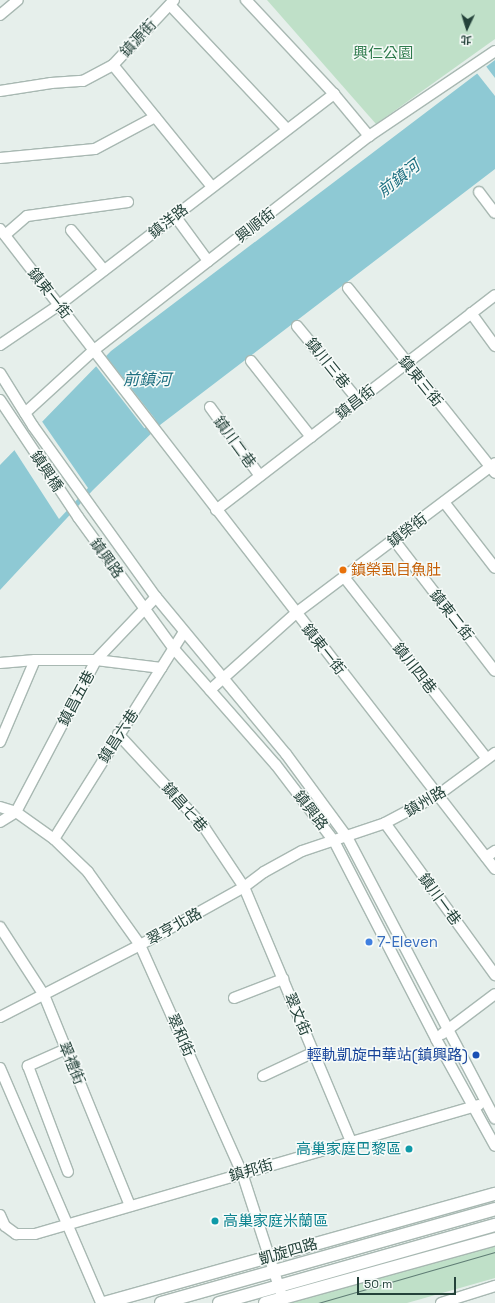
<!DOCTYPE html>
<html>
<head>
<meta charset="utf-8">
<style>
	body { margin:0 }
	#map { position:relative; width:495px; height:1303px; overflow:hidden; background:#e6efeb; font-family:"Space Grotesk","Noto Sans TC",sans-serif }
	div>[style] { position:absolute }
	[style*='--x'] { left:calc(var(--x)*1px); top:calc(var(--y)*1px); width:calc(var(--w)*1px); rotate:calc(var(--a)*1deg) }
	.green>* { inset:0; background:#bfe0c8 }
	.water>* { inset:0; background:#8ec9d4 }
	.pier>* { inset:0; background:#e6efeb; transform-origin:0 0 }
	.roads { filter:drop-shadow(1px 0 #a8b8b2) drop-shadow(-1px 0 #a8b8b2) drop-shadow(0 1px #a8b8b2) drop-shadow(0 -1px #a8b8b2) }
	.minor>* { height:10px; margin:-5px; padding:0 5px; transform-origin:5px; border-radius:5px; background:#fff }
	.tertiary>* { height:12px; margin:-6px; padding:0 6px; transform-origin:6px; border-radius:6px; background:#fff }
	.tram>* { height:1px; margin:-0.5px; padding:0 0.5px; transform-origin:0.5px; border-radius:0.5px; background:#5f7d75 }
	.dots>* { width:11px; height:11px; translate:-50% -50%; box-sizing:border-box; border:2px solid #f7fbf9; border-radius:50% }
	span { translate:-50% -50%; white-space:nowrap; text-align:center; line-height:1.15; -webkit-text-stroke:3px #f7fbf9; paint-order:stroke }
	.street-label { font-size:15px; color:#24423a }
	.park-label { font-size:15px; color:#2d7a4b }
	.food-label { font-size:15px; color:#c56008 }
	.left { translate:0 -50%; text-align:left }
	.shop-label { font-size:15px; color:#366cbe }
	.transit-label { font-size:15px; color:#164399 }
	.right { translate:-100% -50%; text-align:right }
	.culture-label { font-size:15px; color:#0d838f }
	.water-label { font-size:16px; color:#1c6f80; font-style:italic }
	.north { position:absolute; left:447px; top:8px; width:40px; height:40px; -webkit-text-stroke:3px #f7fbf9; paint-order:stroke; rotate:184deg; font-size:11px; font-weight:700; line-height:16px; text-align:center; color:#24423a }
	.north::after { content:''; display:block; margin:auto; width:14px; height:18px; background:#24423a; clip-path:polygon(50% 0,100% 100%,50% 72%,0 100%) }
	.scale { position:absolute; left:357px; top:1277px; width:99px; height:18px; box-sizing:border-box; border:2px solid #24423a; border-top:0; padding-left:5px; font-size:12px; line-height:14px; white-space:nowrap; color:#24423a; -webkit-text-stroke:3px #f7fbf9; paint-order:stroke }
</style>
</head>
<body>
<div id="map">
	<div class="green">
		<i style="clip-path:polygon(267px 0,495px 0,495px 39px,376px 124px)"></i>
		<i style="clip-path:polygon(495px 1242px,495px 1278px,407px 1303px,278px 1303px)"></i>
	</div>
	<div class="water">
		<i style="clip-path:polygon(495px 60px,495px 169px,160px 425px,93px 490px,0 590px,0 465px,111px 351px)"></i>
	</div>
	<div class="pier">
		<i style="clip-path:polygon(485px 65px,495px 78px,495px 96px,476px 72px)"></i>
		<i style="left:105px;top:355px;width:82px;height:14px;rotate:52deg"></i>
		<i style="clip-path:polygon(41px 420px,88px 488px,59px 519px,13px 448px)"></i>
	</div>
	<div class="roads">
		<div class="minor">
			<i style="--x:170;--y:5;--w:170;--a:46.7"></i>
			<i style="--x:0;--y:15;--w:23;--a:-40"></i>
			<i style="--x:113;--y:65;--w:157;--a:50.9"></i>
			<i style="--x:0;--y:91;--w:52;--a:-8.9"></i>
			<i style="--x:51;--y:83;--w:32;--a:-4"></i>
			<i style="--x:83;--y:81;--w:34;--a:-28"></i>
			<i style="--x:113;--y:65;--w:89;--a:-46.8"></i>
			<i style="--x:334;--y:94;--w:55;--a:50.2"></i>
			<i style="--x:0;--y:158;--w:95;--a:-5.4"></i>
			<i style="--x:95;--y:149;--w:68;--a:-28.1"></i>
			<i style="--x:479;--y:192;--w:26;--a:53"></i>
			<i style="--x:175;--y:216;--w:56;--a:53.7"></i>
			<i style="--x:0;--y:229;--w:809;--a:52.28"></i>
			<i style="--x:71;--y:230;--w:52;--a:50.5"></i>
			<i style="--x:5;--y:235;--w:29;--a:-41"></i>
			<i style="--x:27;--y:216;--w:102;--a:-7.9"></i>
			<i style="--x:348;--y:288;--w:236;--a:51.5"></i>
			<i style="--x:471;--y:313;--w:41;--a:54"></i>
			<i style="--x:297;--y:326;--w:96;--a:50.5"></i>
			<i style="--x:0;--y:345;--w:71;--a:-34.1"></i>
			<i style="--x:59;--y:305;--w:347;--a:-37.5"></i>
			<i style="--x:334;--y:94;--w:129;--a:-133.1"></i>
			<i style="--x:251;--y:361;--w:97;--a:51.7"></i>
			<i style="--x:0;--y:373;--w:62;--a:58.1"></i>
			<i style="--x:33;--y:426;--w:211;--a:54.3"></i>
			<i style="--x:156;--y:597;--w:204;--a:50.4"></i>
			<i style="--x:286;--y:754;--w:103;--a:53.7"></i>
			<i style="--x:347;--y:837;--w:318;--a:62.3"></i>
			<i style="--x:0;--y:400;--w:141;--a:56.3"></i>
			<i style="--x:78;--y:517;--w:163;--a:54"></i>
			<i style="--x:174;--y:649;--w:154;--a:48.7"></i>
			<i style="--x:276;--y:765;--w:96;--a:52.7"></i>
			<i style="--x:334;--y:841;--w:223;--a:62.7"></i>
			<i style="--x:436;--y:1039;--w:122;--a:61.1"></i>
			<i style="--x:210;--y:407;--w:85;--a:54.1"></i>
			<i style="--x:25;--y:413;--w:93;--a:-42.4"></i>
			<i style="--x:94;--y:350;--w:348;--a:-37.9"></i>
			<i style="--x:369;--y:136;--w:152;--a:-34"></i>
			<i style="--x:444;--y:502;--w:83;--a:52.3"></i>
			<i style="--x:216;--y:510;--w:352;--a:-37.6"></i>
			<i style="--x:394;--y:540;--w:165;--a:52.4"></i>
			<i style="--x:344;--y:577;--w:231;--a:51.8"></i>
			<i style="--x:0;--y:663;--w:35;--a:-5"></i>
			<i style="--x:35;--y:660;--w:61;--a:0"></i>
			<i style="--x:96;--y:660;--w:66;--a:6.9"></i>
			<i style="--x:210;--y:690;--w:115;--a:-41.8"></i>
			<i style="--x:296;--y:613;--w:249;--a:-37"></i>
			<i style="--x:118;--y:734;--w:127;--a:47.2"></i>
			<i style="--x:204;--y:827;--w:72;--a:56.3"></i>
			<i style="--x:244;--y:887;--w:276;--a:67.2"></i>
			<i style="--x:0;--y:742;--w:89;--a:-66.9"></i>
			<i style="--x:0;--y:807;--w:17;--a:17"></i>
			<i style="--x:16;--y:812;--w:47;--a:35.4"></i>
			<i style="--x:54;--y:839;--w:47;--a:44.1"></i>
			<i style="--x:88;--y:872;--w:90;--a:54.5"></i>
			<i style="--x:140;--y:945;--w:250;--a:65.9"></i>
			<i style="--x:242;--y:1173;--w:126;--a:72"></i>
			<i style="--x:16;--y:812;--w:172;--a:-62.2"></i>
			<i style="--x:96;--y:660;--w:87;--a:-46.4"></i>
			<i style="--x:0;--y:822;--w:19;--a:-32"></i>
			<i style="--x:385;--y:823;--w:188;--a:54.1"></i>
			<i style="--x:54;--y:839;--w:243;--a:-57.9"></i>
			<i style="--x:486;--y:857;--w:11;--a:-34"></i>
			<i style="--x:0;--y:927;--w:81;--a:57.1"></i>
			<i style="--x:44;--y:995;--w:228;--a:67.8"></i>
			<i style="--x:234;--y:998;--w:53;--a:-21.2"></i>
			<i style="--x:0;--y:1017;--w:157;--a:-27.2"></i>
			<i style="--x:140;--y:945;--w:119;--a:-29.1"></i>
			<i style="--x:244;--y:887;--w:25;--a:-37"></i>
			<i style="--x:264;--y:872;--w:43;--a:-28.9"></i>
			<i style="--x:302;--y:851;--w:88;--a:-18.6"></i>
			<i style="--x:385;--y:823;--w:60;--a:-27.8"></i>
			<i style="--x:438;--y:795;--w:71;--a:-36.4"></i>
			<i style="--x:442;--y:1034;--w:66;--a:-37"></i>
			<i style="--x:66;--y:1049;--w:42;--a:155.9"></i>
			<i style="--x:28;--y:1066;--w:113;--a:69.3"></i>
			<i style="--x:0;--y:1068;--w:256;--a:66.7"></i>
			<i style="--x:263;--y:1076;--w:56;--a:-25.2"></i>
			<i style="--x:0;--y:1215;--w:12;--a:66"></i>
			<i style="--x:5;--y:1226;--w:14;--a:36"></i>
			<i style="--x:16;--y:1234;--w:19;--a:0"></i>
			<i style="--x:35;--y:1234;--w:462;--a:-16.2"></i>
			<i style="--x:441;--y:1303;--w:57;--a:-17.5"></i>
		</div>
		<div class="tertiary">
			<i style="--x:104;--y:1303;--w:406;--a:-15.6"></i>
			<i style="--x:161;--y:1303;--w:347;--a:-15.7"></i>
			<i style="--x:219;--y:1303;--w:287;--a:-15.8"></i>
			<i style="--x:265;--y:1303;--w:239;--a:-15.5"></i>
		</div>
	</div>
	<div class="tram">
		<i style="--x:318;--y:1303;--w:184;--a:-16.1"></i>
	</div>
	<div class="dots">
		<i style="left:343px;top:570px;background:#e8710a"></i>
		<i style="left:369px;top:942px;background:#3f7fe0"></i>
		<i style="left:476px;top:1055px;background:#1a4fb4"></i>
		<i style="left:409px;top:1149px;background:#0f9aa8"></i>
		<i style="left:215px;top:1221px;background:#0f9aa8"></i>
	</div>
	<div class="street-label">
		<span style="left:138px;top:38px;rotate:-47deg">鎮源街</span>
		<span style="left:168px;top:221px;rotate:-38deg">鎮洋路</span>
		<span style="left:255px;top:225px;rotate:-38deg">興順街</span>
		<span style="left:50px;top:293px;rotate:52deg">鎮東一街</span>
		<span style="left:328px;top:363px;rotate:51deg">鎮川三巷</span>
		<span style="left:421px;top:381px;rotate:51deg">鎮東三街</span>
		<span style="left:355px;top:402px;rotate:-38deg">鎮昌街</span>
		<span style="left:235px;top:442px;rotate:54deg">鎮川二巷</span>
		<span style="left:47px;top:471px;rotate:56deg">鎮興橋</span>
		<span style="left:407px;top:530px;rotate:-37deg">鎮榮街</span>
		<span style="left:107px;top:558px;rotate:54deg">鎮興路</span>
		<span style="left:452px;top:615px;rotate:52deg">鎮東二街</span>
		<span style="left:324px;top:649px;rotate:52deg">鎮東一街</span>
		<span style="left:415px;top:668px;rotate:52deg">鎮川四巷</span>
		<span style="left:76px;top:698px;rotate:-62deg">鎮昌五巷</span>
		<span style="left:118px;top:736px;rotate:-57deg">鎮昌六巷</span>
		<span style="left:425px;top:801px;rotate:-30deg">鎮州路</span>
		<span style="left:185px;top:807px;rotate:49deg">鎮昌七巷</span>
		<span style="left:311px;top:810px;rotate:52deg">鎮興路</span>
		<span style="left:440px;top:899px;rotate:54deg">鎮川一巷</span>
		<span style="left:174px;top:926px;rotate:-29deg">翠亨北路</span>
		<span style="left:298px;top:1014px;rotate:67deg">翠文街</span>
		<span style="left:181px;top:1035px;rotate:66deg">翠和街</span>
		<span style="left:72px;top:1063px;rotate:68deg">翠禮街</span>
		<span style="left:251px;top:1170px;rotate:-16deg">鎮邦街</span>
		<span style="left:288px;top:1251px;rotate:-16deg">凱旋四路</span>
	</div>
	<div class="park-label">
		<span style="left:383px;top:53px">興仁公園</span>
	</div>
	<div class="food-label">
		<span class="left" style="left:351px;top:570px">鎮榮虱目魚肚</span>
	</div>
	<div class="shop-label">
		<span class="left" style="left:377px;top:942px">7-Eleven</span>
	</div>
	<div class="transit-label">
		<span class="right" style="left:468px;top:1055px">輕軌凱旋中華站(鎮興路)</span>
	</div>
	<div class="culture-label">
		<span class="right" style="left:401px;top:1149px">高巢家庭巴黎區</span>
		<span class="left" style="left:223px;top:1221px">高巢家庭米蘭區</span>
	</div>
	<div class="water-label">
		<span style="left:399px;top:179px;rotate:-38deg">前鎮河</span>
		<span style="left:147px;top:380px">前鎮河</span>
	</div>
	<div class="north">北</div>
	<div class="scale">50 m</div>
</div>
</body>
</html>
